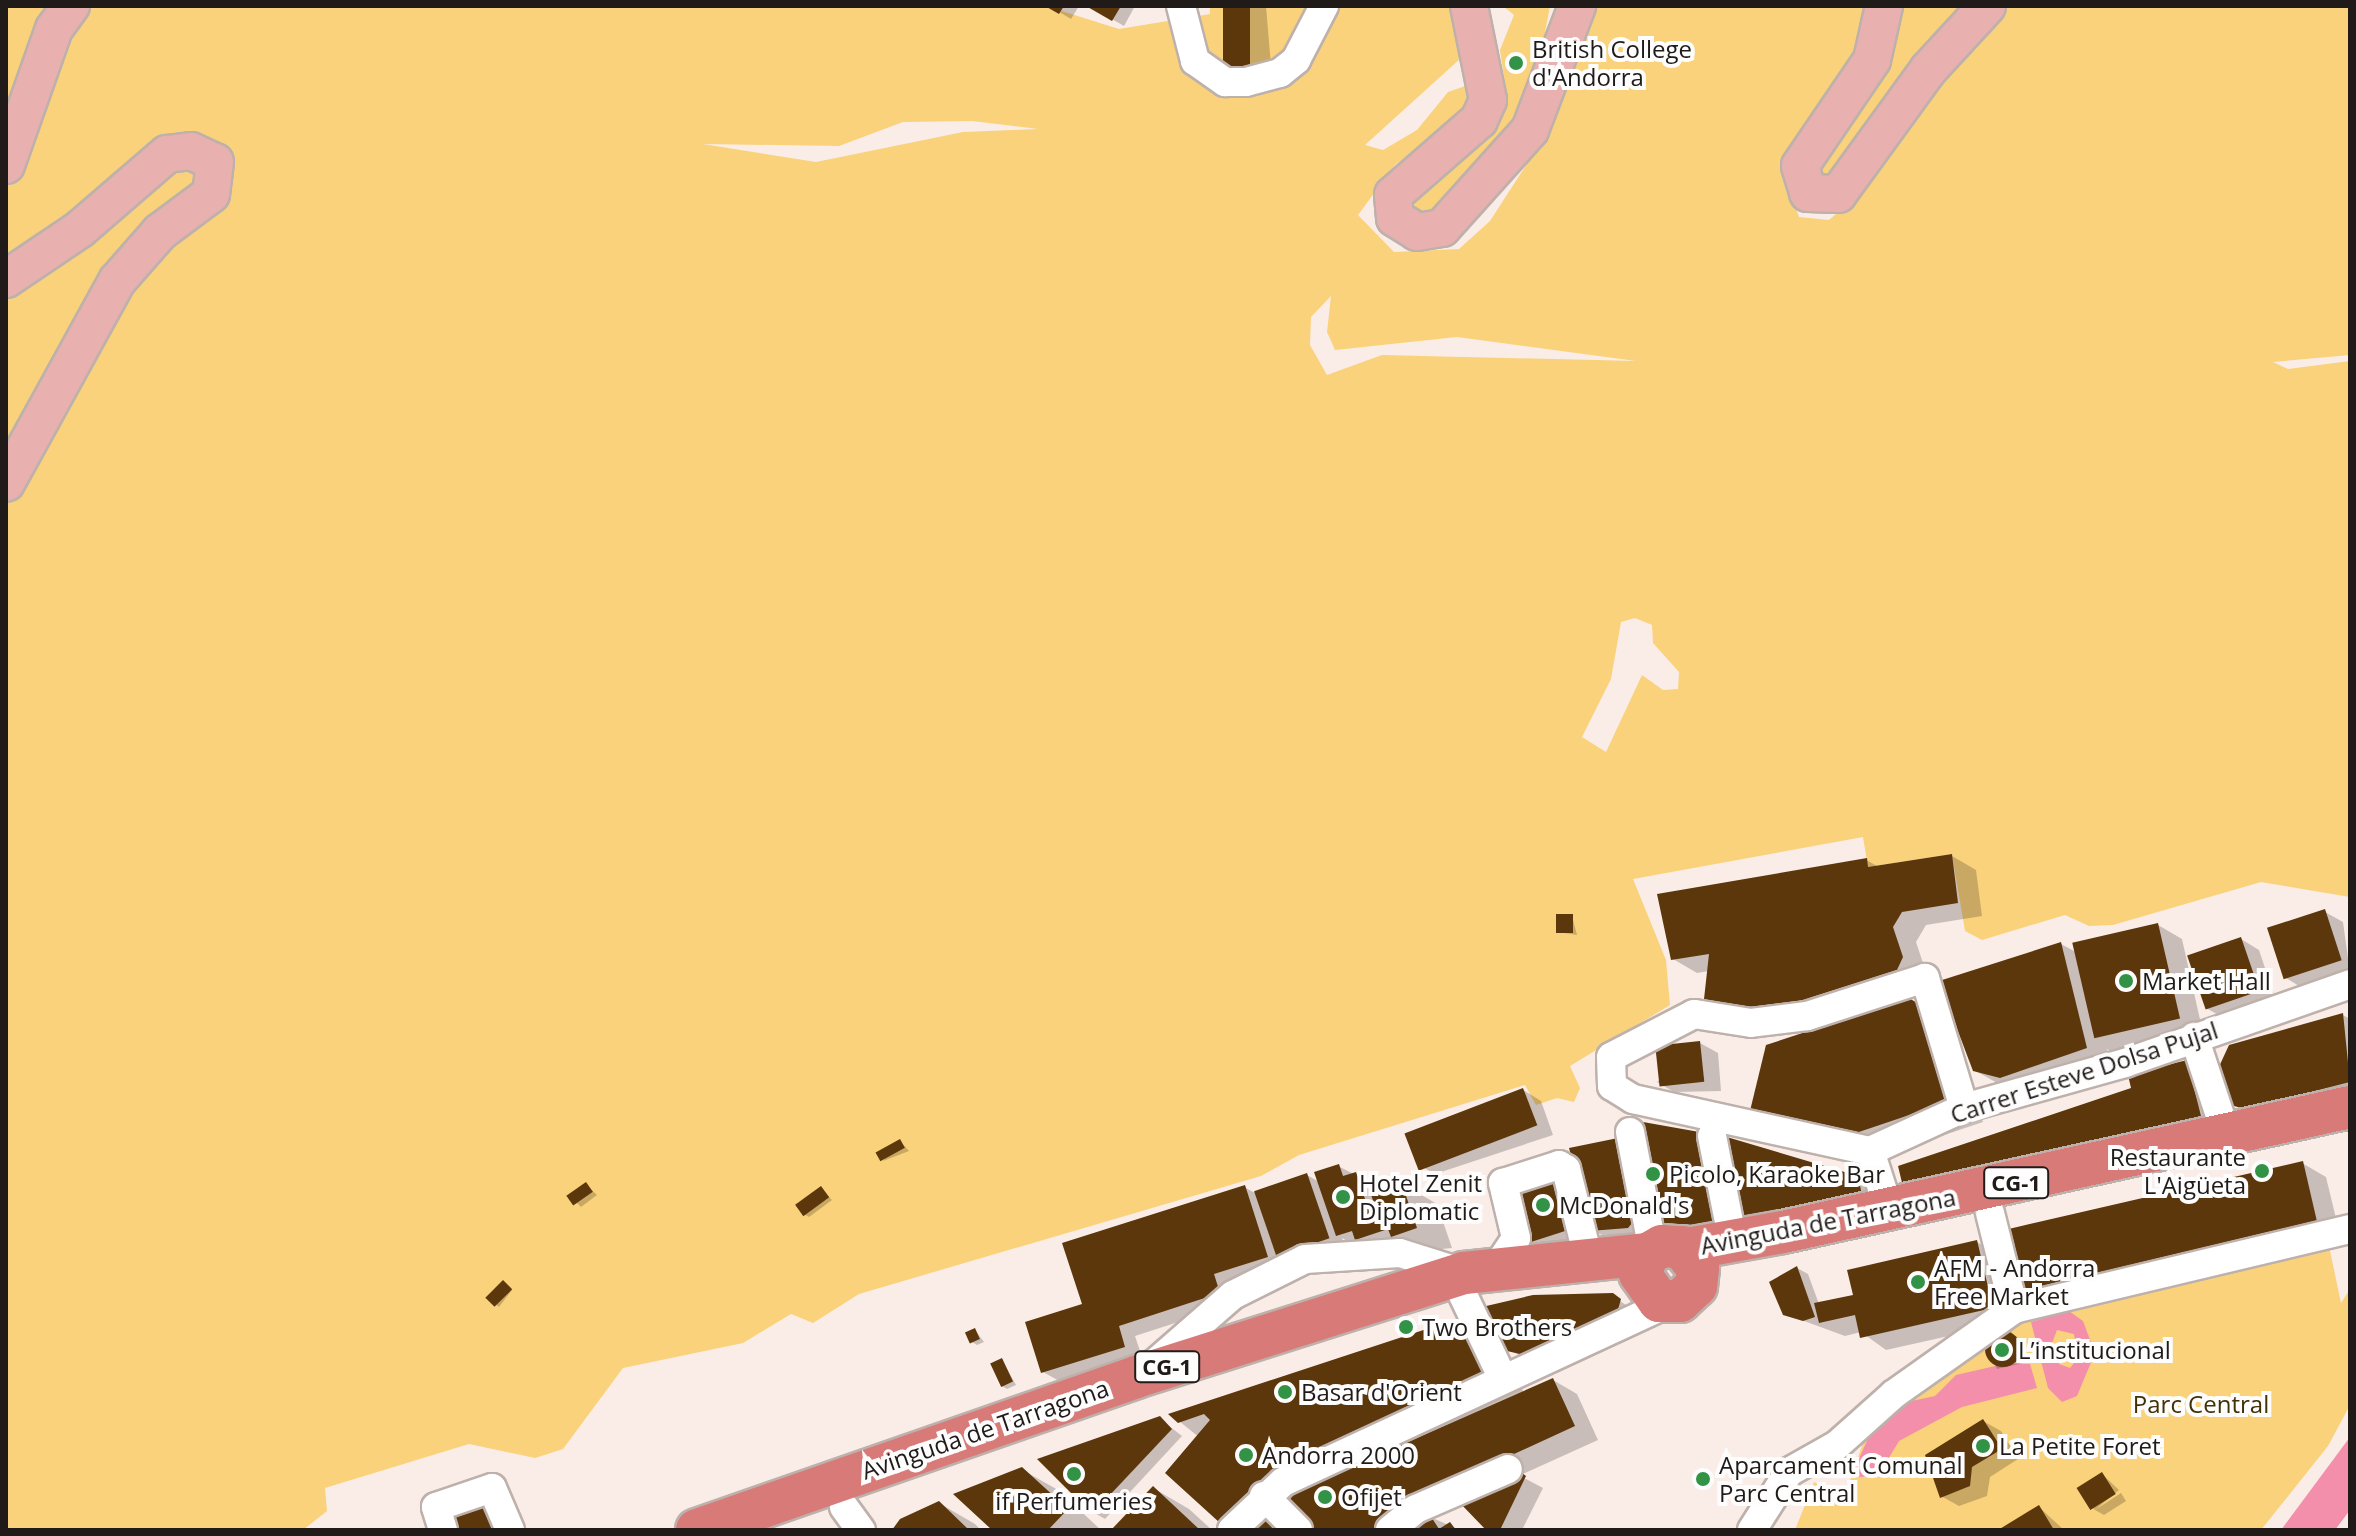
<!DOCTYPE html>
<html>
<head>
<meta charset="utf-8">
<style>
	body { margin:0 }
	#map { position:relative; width:2356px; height:1536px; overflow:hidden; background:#faede7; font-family:"Open Sans",sans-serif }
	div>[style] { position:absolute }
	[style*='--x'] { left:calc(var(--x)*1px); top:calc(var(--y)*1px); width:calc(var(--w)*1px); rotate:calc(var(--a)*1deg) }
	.green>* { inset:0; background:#fad27b }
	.water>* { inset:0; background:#f38eab }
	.shadow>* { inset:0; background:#0003 }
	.building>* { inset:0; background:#5c370c; transform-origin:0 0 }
	.round { border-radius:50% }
	.roads { filter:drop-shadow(2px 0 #beb1ab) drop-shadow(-2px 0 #beb1ab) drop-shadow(0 2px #beb1ab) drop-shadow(0 -2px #beb1ab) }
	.minor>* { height:28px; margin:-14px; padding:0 14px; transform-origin:14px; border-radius:14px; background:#fff }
	.major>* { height:36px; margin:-18px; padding:0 18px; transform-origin:18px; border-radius:18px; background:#e8b0ae }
	.highway>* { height:42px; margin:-21px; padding:0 21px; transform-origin:21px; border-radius:21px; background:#d87b78 }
	.dots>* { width:22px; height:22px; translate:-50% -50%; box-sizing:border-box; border:4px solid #fdfdfd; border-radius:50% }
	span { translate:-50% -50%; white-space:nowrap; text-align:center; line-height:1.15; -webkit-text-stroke:8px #fdfdfd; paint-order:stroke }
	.shield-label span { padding:2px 6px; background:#fdfdfd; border:2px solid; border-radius:6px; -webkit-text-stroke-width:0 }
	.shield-label { font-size:22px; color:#201b19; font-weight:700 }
	.poi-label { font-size:24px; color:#201b19 }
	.left { translate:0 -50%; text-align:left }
	.right { translate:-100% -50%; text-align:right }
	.street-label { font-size:24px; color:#201b19 }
	.park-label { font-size:24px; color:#423105 }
	.frame { position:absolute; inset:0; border:8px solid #201b19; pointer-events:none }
</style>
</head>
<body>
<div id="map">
	<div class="green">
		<i style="clip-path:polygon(evenodd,6px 6px,1046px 6px,1119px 29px,1210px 14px,1210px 6px,1457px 6px,1461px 58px,1365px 145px,1383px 150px,1417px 130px,1448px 92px,1474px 83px,1475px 101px,1464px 115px,1395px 165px,1358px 215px,1394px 252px,1459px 249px,1490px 221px,1543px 139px,1594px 6px,1865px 6px,1864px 47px,1783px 170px,1799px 217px,1829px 220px,1851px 201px,1933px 84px,2005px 6px,2350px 6px,2350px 355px,2273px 362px,2288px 369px,2350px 361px,2350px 897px,2261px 882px,2113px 925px,2089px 926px,2065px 915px,1982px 940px,1965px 931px,1952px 854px,1868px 867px,1863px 837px,1633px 879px,1666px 960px,1670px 1005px,1570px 1066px,1580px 1088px,1574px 1102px,1557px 1098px,1536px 1105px,1525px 1085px,1299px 1155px,1261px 1176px,859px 1294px,813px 1323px,791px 1314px,743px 1343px,623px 1368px,563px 1449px,535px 1458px,469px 1444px,325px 1488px,327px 1511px,303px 1530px,6px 1530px,6px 6px,972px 121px,1038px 129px,963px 132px,816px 162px,703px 144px,839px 146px,903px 122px,972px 121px,6px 6px,1331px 296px,1327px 332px,1335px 350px,1457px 337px,1636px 361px,1382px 355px,1327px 375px,1310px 345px,1311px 317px,1331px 296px,6px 6px,1635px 618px,1652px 625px,1653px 643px,1679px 672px,1678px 689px,1663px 690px,1642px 675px,1606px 752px,1582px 737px,1611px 679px,1621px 622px,1635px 618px)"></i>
		<i style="clip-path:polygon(1503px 6px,1550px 6px,1541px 54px,1503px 145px,1434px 213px,1420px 215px,1411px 199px,1491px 127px,1505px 84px,1500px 50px,1514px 15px)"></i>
		<i style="clip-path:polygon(1896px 6px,1968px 6px,1827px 185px,1812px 168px)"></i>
		<i style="clip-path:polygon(2329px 1246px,2341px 1303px,2350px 1289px,2350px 1405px,2328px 1446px,2261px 1530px,1795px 1530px,1814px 1482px,1845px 1496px,1867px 1431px,2012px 1324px)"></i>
	</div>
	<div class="water">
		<i style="clip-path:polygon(evenodd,2069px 1311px,2083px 1321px,2095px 1353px,2077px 1396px,2062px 1402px,2048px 1388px,2031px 1322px,2069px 1311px,2057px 1330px,2074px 1334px,2078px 1358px,2070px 1368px,2059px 1364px,2051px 1346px,2057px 1330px)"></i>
		<i style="clip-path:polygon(2004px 1364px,2030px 1364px,2037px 1388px,1962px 1407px,1899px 1441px,1878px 1476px,1859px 1477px,1856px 1465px,1872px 1430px,1902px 1403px,1935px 1396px,1956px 1375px)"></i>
		<i style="clip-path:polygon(2350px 1437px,2350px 1510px,2335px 1530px,2281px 1530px)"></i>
	</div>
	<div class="shadow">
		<i style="clip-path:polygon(1049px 6px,1079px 6px,1071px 19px)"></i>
		<i style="clip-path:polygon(1089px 6px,1135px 6px,1124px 26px)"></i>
		<i style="clip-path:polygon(1225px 6px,1266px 6px,1272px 78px,1248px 80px)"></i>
		<i style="clip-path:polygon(1952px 856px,1976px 870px,1982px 916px,1926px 925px,1916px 942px,1926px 972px,1784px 1027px,1706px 998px,1709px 971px,1697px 973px,1673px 959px,1866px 860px,1879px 867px)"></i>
		<i style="clip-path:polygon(2325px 912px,2343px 922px,2350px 973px,2304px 989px,2286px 978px)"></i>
		<i style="clip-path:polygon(1572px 916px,1577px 935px,1558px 932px)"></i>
		<i style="clip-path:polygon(2158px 925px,2182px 939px,2203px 1033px,2122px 1058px,2107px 1049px,2110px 1061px,1999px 1084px,1974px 1070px,2061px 944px,2076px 952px)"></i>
		<i style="clip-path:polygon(2241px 939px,2259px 950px,2276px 1001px,2224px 1018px,2206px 1008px)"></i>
		<i style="clip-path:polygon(1908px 1000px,1953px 1026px,1983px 1122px,1879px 1157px,1787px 1135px)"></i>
		<i style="clip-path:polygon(2343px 1015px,2350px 1019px,2350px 1111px,2269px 1125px,2233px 1104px)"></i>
		<i style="clip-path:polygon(1700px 1043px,1718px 1053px,1721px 1091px,1674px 1092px,1657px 1082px)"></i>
		<i style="clip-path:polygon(2187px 1062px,2204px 1073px,2218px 1125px,1941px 1206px)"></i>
		<i style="clip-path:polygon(1523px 1090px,1541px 1101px,1553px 1135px,1435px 1174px,1417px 1164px)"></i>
		<i style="clip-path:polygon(1618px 1140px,1640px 1233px,1604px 1236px,1592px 1230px)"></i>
		<i style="clip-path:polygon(900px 1141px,909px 1151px,883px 1161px)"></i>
		<i style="clip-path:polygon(2302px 1163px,2326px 1177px,2341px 1239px,2051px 1308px)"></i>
		<i style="clip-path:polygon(1338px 1166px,1383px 1189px,1401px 1183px,1437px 1204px,1452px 1248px,1373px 1256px,1342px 1238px,1346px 1248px,1237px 1303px,1135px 1336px,1142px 1357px,1061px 1382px,1043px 1372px,1084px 1305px,1244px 1187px,1255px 1193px,1307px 1175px,1319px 1182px)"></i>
		<i style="clip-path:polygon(1857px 1178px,1882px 1192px,1668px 1237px)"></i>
		<i style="clip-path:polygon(586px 1185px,597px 1195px,581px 1207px,570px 1196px)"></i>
		<i style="clip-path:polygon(1511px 1185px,1588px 1233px,1541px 1248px,1530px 1242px)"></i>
		<i style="clip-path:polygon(821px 1189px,832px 1200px,809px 1217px,804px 1214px)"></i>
		<i style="clip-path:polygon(1977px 1242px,2001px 1256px,2016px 1321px,1886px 1350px,1861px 1332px,1845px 1336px,1785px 1314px,1797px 1268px,1808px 1274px,1819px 1304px,1855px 1296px)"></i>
		<i style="clip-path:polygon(504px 1282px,512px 1290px,499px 1307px,495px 1304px)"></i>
		<i style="clip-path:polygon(1612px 1295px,1656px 1327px,1557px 1373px,1509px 1350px)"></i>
		<i style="clip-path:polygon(1463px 1319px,1500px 1340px,1524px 1393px,1553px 1380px,1577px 1394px,1598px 1440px,1503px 1483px,1526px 1479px,1543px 1488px,1522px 1530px,1490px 1530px,1462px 1501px,1428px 1516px,1460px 1530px,1314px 1530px,1179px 1421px)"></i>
		<i style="clip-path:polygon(975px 1330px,984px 1342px,977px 1345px,972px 1342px)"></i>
		<i style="clip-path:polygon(2011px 1331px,2027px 1362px,1997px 1369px,1987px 1346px)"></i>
		<i style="clip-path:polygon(1002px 1360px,1016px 1385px,1007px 1389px,1002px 1386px)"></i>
		<i style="clip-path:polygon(1160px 1419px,1182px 1436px,1105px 1519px,1093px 1512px)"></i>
		<i style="clip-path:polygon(1983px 1421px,2001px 1431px,2018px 1459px,1990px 1477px,1987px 1496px,1959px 1506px,1941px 1496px)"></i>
		<i style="clip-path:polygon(1021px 1469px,1058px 1490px,1101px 1530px,994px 1530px)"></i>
		<i style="clip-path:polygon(2102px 1474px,2119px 1490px,2095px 1510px,2093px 1508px)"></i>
		<i style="clip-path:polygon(1153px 1488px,1189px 1509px,1212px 1530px,1114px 1530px)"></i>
		<i style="clip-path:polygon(2121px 1493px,2126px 1501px,2104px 1515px,2095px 1510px)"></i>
		<i style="clip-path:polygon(939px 1503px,975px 1524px,981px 1530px,898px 1530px)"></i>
		<i style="clip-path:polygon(2039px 1507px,2064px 1530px,2002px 1530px)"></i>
	</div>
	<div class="building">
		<i style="clip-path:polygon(1045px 6px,1064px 6px,1059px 14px)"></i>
		<i style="clip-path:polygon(1086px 6px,1121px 6px,1112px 21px)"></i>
		<i style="left:1223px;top:6px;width:27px;height:65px"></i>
		<i style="clip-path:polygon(1952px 854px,1958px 903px,1902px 912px,1893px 927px,1903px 957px,1897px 970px,1758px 1014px,1704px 999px,1709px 954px,1671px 960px,1657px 894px,1867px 858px,1868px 867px)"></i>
		<i style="left:2325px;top:909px;width:54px;height:61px;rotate:72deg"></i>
		<i style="left:1556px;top:914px;width:17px;height:19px"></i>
		<i style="left:2158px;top:923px;width:98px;height:88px;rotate:77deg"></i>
		<i style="left:2241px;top:937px;width:57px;height:57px;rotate:71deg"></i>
		<i style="clip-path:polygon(2061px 942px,2087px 1048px,2000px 1078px,1973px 1071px,1939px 981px)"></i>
		<i style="clip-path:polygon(1909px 998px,1917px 1003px,1948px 1102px,1841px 1138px,1749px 1115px,1766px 1045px)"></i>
		<i style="clip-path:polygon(2343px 1013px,2350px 1082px,2244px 1109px,2231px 1105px,2217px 1071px,2229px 1045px)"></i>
		<i style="left:1700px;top:1041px;width:41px;height:45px;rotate:84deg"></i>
		<i style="clip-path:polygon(2187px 1060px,2201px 1116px,1903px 1187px,1898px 1166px,2131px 1088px,2128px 1075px)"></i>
		<i style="left:1523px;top:1088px;width:40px;height:127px;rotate:69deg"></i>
		<i style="clip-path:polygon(1643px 1122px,1705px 1133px,1723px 1229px,1667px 1238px)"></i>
		<i style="clip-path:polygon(1720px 1135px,1858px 1176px,1862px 1195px,1741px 1219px)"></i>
		<i style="clip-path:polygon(1618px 1138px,1637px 1217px,1628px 1228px,1590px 1231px,1569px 1148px)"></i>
		<i style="left:900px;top:1139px;width:10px;height:28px;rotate:61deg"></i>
		<i style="left:2303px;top:1161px;width:66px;height:301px;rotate:77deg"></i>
		<i style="clip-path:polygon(1339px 1164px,1343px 1176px,1356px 1172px,1367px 1205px,1374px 1203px,1370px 1192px,1401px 1181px,1417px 1228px,1391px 1237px,1388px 1229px,1355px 1240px,1352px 1231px,1336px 1236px,1314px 1172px)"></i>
		<i style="left:1558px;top:1167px;width:63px;height:53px;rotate:72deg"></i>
		<i style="left:1307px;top:1173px;width:69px;height:56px;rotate:71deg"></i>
		<i style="left:586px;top:1182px;width:12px;height:24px;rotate:55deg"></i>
		<i style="clip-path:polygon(1245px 1185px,1268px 1257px,1214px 1274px,1220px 1293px,1119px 1326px,1125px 1347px,1041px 1373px,1025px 1322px,1082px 1304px,1062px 1243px)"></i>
		<i style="left:821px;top:1186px;width:14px;height:32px;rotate:54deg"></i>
		<i style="clip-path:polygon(1977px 1240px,1993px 1308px,1860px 1338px,1855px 1315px,1819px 1323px,1814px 1303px,1853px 1295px,1847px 1270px)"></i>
		<i style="clip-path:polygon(1797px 1266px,1815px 1317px,1803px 1321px,1783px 1315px,1769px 1282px)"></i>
		<i style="left:503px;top:1280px;width:13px;height:25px;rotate:45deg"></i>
		<i style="clip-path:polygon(1613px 1293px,1621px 1299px,1617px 1313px,1520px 1354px,1507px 1351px,1482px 1307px,1533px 1295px)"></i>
		<i style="clip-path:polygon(1463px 1317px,1489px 1372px,1271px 1474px,1218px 1530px,1220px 1523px,1165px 1473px,1210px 1420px,1204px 1414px,1178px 1423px,1168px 1414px)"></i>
		<i style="left:975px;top:1328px;width:12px;height:11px;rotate:66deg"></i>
		<i class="round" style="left:1985px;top:1331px;width:36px;height:36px"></i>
		<i style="left:1002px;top:1358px;width:26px;height:13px;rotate:65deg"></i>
		<i style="clip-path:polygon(1553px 1378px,1575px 1426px,1464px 1477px,1374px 1530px,1311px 1530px,1285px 1505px,1297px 1491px)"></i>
		<i style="clip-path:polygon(1160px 1416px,1172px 1429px,1092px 1514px,1037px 1459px)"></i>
		<i style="clip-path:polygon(1983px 1419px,2002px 1449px,1972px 1467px,1970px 1486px,1940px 1498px,1925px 1455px)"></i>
		<i style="clip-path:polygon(1022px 1467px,1068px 1509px,1048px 1530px,992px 1530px,953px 1494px)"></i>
		<i style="left:2102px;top:1472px;width:26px;height:30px;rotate:58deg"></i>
		<i style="clip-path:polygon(1522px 1473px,1526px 1476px,1500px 1530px,1486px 1530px,1458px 1501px)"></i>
		<i style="clip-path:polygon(1153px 1486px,1200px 1530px,1111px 1530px)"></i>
		<i style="clip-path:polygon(488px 1494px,500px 1530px,449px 1530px,442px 1510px)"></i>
		<i style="clip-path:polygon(939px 1501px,969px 1530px,892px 1530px,900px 1519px)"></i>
		<i style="clip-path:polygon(2039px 1505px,2054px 1530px,1998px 1530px)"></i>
		<i style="clip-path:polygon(1265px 1514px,1281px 1530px,1249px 1530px)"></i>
		<i style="clip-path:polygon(1430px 1515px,1439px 1529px,1450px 1522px,1456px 1530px,1409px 1530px)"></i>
	</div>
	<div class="roads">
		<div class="minor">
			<i style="--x:1181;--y:6;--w:57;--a:75.7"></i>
			<i style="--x:1195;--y:61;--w:37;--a:35"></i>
			<i style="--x:1225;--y:82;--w:21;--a:0"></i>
			<i style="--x:1246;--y:82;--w:35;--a:-15"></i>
			<i style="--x:1280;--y:73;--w:21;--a:-39"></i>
			<i style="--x:1296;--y:60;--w:61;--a:-62.6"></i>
			<i style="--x:2194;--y:1037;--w:102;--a:71.7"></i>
			<i style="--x:1964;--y:1108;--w:136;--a:-106.7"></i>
			<i style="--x:1925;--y:978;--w:124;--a:162.1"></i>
			<i style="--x:1807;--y:1016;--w:56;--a:172.9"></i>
			<i style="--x:1751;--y:1023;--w:58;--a:-171"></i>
			<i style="--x:1694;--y:1014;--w:93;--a:152.6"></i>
			<i style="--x:1611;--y:1057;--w:29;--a:88"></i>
			<i style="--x:1612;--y:1086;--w:25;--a:32"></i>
			<i style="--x:1633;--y:1099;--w:243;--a:12.4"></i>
			<i style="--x:1870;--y:1151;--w:103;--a:-24.6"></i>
			<i style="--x:1964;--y:1108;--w:167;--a:-15.6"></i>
			<i style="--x:2125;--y:1063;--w:238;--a:-19.3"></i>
			<i style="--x:1630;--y:1132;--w:120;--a:79"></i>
			<i style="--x:1712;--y:1136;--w:108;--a:78.8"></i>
			<i style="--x:1870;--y:1151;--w:62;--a:72.1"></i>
			<i style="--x:1990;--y:1213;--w:99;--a:76"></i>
			<i style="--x:1498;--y:1265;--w:32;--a:-56"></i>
			<i style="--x:1516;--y:1238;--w:57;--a:-103.3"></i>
			<i style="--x:1503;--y:1183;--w:59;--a:-17.8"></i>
			<i style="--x:1559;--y:1165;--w:8;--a:30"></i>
			<i style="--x:1566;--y:1169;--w:91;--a:76"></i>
			<i style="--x:1462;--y:1293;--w:93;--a:64.5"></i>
			<i style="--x:1155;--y:1363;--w:103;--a:-41.1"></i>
			<i style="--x:1233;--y:1295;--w:80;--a:-26.6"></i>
			<i style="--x:1305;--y:1259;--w:95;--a:-3.6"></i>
			<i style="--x:1400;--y:1253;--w:67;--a:17.4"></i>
			<i style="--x:1264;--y:1496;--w:48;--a:45"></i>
			<i style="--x:844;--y:1507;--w:29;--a:54"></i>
			<i style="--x:443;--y:1530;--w:24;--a:-107"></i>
			<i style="--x:436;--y:1507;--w:59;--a:-18.7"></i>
			<i style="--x:492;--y:1488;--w:46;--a:66.8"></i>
			<i style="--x:1232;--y:1530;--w:70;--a:-43.3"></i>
			<i style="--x:1283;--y:1482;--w:425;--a:-24.9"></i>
			<i style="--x:1390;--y:1530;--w:33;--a:-39"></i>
			<i style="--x:1416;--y:1509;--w:100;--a:-23.5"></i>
			<i style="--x:1752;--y:1530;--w:69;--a:-57.5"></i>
			<i style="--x:1789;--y:1472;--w:55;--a:-29.4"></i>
			<i style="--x:1837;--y:1445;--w:76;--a:-41.8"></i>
			<i style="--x:1894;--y:1394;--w:147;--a:-35.3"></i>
			<i style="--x:2014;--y:1309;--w:345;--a:-13.4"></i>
		</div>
		<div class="major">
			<i style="--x:1469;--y:6;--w:96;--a:78.6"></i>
			<i style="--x:1488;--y:100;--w:22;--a:114"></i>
			<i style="--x:1479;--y:120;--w:114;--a:138.9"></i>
			<i style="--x:1393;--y:195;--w:23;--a:85"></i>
			<i style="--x:1395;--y:218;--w:26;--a:32"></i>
			<i style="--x:1417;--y:232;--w:25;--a:-9"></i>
			<i style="--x:1442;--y:228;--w:132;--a:-48.1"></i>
			<i style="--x:1530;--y:130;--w:133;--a:-69.2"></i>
			<i style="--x:1884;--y:6;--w:55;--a:102.5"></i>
			<i style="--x:1872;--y:60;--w:128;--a:124.2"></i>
			<i style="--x:1800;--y:166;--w:28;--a:73"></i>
			<i style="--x:1808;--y:193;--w:30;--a:2"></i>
			<i style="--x:1838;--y:194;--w:153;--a:-54"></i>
			<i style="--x:1928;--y:70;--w:87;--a:-47.3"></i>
			<i style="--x:6;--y:165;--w:144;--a:-70.6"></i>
			<i style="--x:54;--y:29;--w:29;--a:-54"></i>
			<i style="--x:6;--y:279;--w:89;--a:-34"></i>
			<i style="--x:80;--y:229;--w:115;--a:-40.8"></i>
			<i style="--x:167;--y:154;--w:24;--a:-7"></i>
			<i style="--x:191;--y:151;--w:26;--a:25"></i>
			<i style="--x:215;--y:162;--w:32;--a:97"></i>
			<i style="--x:211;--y:194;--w:64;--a:143.3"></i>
			<i style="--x:160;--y:232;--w:65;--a:131.3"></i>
			<i style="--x:117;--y:281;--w:230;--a:118.8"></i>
		</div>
		<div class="highway">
			<i style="--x:1681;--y:1247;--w:27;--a:51"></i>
			<i style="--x:1698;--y:1268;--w:18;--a:96"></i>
			<i style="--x:1696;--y:1286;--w:22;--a:137"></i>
			<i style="--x:1680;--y:1301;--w:21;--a:180"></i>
			<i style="--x:1659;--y:1301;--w:33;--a:-125"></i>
			<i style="--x:1640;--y:1274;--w:22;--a:-68"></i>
			<i style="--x:1648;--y:1254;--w:16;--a:-30"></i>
			<i style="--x:1662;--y:1246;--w:31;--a:4"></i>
			<i style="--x:1693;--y:1248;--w:91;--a:-10.1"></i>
			<i style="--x:1783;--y:1232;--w:581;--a:-12.43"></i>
			<i style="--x:697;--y:1530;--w:465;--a:-19.2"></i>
			<i style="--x:1136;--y:1377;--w:344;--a:-17.6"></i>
			<i style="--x:1464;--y:1273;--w:185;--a:-5.9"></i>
		</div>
	</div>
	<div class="dots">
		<i style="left:1516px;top:63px;background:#329246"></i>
		<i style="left:2126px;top:981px;background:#329246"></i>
		<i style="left:2262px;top:1171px;background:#329246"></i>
		<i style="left:1653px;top:1174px;background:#329246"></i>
		<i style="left:1343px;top:1197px;background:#329246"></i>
		<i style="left:1543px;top:1205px;background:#329246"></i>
		<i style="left:1918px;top:1282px;background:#329246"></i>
		<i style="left:1406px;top:1327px;background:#329246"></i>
		<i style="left:2002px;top:1350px;background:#329246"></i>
		<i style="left:1285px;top:1392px;background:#329246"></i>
		<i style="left:1983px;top:1446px;background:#329246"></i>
		<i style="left:1246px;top:1455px;background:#329246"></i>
		<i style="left:1074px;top:1474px;background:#329246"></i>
		<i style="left:1703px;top:1479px;background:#329246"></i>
		<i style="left:1325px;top:1497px;background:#329246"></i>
	</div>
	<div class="shield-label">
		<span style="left:2016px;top:1183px">CG-1</span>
		<span style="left:1167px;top:1367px">CG-1</span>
	</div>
	<div class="poi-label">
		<span class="left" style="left:1532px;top:63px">British College<br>d'Andorra</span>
		<span class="left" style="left:2142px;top:981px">Market Hall</span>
		<span class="right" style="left:2246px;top:1171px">Restaurante<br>L'Aigüeta</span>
		<span class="left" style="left:1669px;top:1174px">Picolo, Karaoke Bar</span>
		<span class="left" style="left:1359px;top:1197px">Hotel Zenit<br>Diplomatic</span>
		<span class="left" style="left:1559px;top:1205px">McDonald's</span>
		<span class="left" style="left:1934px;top:1282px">AFM - Andorra<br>Free Market</span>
		<span class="left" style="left:1422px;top:1327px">Two Brothers</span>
		<span class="left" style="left:2018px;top:1350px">L’institucional</span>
		<span class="left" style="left:1301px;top:1392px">Basar d'Orient</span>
		<span class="left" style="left:1999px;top:1446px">La Petite Foret</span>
		<span class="left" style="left:1262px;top:1455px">Andorra 2000</span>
		<span class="left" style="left:1719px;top:1479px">Aparcament Comunal<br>Parc Central</span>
		<span class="left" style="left:1341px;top:1497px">Ofijet</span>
		<span style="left:1074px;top:1501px">if Perfumeries</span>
	</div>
	<div class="street-label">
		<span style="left:2084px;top:1072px;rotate:-18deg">Carrer Esteve Dolsa Pujal</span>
		<span style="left:1828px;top:1221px;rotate:-11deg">Avinguda de Tarragona</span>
		<span style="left:985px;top:1429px;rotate:-19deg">Avinguda de Tarragona</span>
	</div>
	<div class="park-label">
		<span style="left:2201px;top:1404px">Parc Central</span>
	</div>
	<div class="frame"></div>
</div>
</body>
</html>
